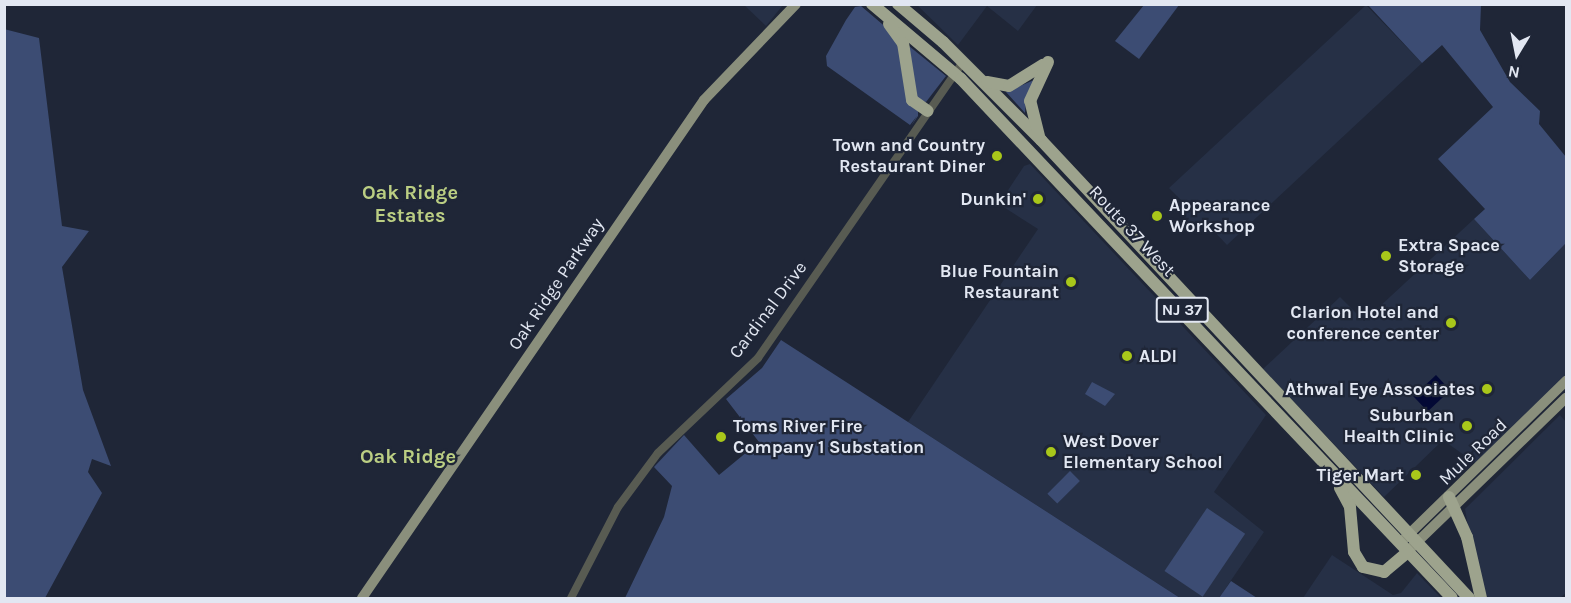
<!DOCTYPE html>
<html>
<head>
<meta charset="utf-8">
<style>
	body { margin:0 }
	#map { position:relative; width:1571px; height:603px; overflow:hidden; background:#1f2637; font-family:Karla,sans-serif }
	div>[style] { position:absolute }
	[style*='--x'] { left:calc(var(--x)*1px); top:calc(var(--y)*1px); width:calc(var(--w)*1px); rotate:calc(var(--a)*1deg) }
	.built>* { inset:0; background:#263046 }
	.green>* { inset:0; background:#3c4c73; transform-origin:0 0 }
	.water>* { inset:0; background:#030935; transform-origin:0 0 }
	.minor>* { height:8px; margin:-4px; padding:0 4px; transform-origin:4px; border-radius:4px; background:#585b52 }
	.major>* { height:10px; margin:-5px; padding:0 5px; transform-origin:5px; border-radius:5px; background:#8a8f7c }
	.highway>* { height:12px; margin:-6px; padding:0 6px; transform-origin:6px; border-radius:6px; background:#9da38d }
	.dots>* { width:16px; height:16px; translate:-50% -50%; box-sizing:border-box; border:3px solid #1f2637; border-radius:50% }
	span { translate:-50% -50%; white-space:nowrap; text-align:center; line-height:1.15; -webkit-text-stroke:4.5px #1f2637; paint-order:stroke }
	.shield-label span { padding:2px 4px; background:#1f2637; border:2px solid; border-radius:4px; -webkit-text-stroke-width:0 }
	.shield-label { font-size:16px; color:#e2e7f2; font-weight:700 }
	.poi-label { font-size:18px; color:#e2e7f2; font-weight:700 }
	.right { translate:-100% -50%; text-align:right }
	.left { translate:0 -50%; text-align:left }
	.street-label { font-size:18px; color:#e2e7f2 }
	.neighbourhood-label { font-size:20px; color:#bbce83; font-weight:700 }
	.frame { position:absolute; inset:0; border:6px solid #e2e7f2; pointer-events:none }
	.north { position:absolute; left:1487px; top:24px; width:60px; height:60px; -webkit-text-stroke:4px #1f2637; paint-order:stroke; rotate:190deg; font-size:16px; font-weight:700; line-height:24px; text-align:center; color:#e2e7f2 }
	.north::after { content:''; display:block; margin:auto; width:21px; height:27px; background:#e2e7f2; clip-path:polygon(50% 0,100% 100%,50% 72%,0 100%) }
</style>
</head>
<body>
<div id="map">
	<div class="built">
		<i style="clip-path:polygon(916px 4px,1037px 4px,1037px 5px,1018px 31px,987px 6px,958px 45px)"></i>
		<i style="clip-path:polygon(744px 5px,783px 5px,766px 26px)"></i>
		<i style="clip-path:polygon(1366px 5px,1422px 63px,1227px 245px,1209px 226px,1200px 233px,1181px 214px,1188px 207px,1169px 188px)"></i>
		<i style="clip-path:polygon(1030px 164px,1266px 415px,1214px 492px,1264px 532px,1219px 598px,1180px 598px,908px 422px,1038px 229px,999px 204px,1024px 166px)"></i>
		<i style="clip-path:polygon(1474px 219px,1530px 280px,1566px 243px,1566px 376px,1478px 465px,1443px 440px,1384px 497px,1263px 369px,1340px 297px,1364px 321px)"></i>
		<i style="clip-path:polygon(1560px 415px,1566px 422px,1566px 593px,1560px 598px,1488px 598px,1478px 582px,1465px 509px)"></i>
		<i style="clip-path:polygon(1332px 555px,1393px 595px,1401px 593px,1417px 573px,1441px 598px,1303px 598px)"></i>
	</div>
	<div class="green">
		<i style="clip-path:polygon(1144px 5px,1179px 5px,1139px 59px,1115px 41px)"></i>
		<i style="clip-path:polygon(1368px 5px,1481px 5px,1480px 30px,1510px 82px,1540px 111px,1539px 124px,1566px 157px,1566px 243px,1530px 280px,1474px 219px,1485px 209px,1438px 159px,1493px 107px,1442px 45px,1422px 63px)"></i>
		<i style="clip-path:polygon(861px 6px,895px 35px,918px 111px,918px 116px,911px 126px,917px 116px,910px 125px,827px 66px,826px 56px,846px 20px,855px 7px)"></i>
		<i style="clip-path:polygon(4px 29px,39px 38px,62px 226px,89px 231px,62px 267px,83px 390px,111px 466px,92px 459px,88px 472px,102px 493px,45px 598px,5px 598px)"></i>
		<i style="clip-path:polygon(909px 46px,946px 76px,926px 102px,917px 100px)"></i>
		<i style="clip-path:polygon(1034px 80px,1026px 100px,1025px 113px,1006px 92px)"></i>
		<i style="clip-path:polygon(781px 340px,908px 422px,1180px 598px,625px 598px,664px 517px,672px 486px,654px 467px,684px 435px,719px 475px,759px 442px,726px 399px,762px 368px)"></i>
		<i style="clip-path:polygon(1092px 382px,1115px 394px,1105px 406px,1085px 394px)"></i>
		<i style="left:1070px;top:471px;width:14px;height:32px;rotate:45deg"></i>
		<i style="left:1207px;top:508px;width:46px;height:76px;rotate:34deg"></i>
		<i style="clip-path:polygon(1231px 581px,1257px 598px,1219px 598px)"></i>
	</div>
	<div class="water">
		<i style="left:1436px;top:375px;width:21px;height:31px;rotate:47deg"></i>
	</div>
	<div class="minor">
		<i style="--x:571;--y:598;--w:102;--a:-62.7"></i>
		<i style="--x:618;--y:507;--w:67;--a:-53.5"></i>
		<i style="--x:658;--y:453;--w:138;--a:-43.5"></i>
		<i style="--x:758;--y:358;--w:360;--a:-55.3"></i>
	</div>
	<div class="major">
		<i style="--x:1403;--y:540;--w:228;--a:-44.3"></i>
		<i style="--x:1411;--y:548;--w:216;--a:-44.1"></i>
		<i style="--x:362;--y:598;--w:604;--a:-55.52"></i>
		<i style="--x:704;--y:100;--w:133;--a:-46.2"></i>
	</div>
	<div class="highway">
		<i style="--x:872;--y:4;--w:116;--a:40.1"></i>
		<i style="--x:961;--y:79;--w:714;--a:46.59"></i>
		<i style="--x:898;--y:4;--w:59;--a:40.2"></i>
		<i style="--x:943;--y:42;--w:139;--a:45"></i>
		<i style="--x:1041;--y:140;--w:627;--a:46.94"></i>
		<i style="--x:889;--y:24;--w:24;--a:54"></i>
		<i style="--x:903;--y:43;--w:58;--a:81"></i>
		<i style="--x:912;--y:100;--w:19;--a:35"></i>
		<i style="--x:987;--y:82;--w:22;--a:10"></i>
		<i style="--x:1009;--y:86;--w:40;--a:-32"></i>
		<i style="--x:1039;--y:136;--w:36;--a:-104"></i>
		<i style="--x:1030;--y:101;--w:43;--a:-65.2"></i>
		<i style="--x:1340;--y:488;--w:21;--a:62"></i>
		<i style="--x:1350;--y:507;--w:45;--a:84.9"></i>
		<i style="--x:1354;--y:552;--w:17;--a:59"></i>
		<i style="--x:1363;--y:567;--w:22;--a:13"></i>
		<i style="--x:1384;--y:572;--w:30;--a:-40"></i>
		<i style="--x:1449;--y:497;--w:44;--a:65.8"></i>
		<i style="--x:1467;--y:537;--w:63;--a:77.1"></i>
	</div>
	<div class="dots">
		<i style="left:997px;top:156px;background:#a9c71a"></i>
		<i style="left:1038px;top:199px;background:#a9c71a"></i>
		<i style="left:1157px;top:216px;background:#a9c71a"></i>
		<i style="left:1386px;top:256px;background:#a9c71a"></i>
		<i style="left:1071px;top:282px;background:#a9c71a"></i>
		<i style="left:1451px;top:323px;background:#a9c71a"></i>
		<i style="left:1127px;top:356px;background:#a9c71a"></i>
		<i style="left:1487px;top:389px;background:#a9c71a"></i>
		<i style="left:1467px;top:426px;background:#a9c71a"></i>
		<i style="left:721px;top:437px;background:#a9c71a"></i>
		<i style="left:1051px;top:452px;background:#a9c71a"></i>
		<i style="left:1416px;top:475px;background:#a9c71a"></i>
	</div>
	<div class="shield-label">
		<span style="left:1182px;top:310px">NJ 37</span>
	</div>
	<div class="poi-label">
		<span class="right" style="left:985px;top:156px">Town and Country<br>Restaurant Diner</span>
		<span class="right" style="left:1026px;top:199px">Dunkin'</span>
		<span class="left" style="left:1169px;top:216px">Appearance<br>Workshop</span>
		<span class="left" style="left:1398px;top:256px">Extra Space<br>Storage</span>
		<span class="right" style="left:1059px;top:282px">Blue Fountain<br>Restaurant</span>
		<span class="right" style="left:1439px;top:323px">Clarion Hotel and<br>conference center</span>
		<span class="left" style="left:1139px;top:356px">ALDI</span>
		<span class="right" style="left:1475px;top:389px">Athwal Eye Associates</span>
		<span class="right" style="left:1454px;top:426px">Suburban<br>Health Clinic</span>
		<span class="left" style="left:733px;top:437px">Toms River Fire<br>Company 1 Substation</span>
		<span class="left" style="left:1063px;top:452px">West Dover<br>Elementary School</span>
		<span class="right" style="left:1404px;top:475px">Tiger Mart</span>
	</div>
	<div class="street-label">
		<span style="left:1132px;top:231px;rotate:47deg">Route 37 West</span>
		<span style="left:556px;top:284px;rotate:-56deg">Oak Ridge Parkway</span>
		<span style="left:768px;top:310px;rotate:-53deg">Cardinal Drive</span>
		<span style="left:1473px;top:452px;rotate:-44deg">Mule Road</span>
	</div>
	<div class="neighbourhood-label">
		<span style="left:410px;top:204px">Oak Ridge<br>Estates</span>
		<span style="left:408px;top:456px">Oak Ridge</span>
	</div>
	<div class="frame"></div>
	<div class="north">N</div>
</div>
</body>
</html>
